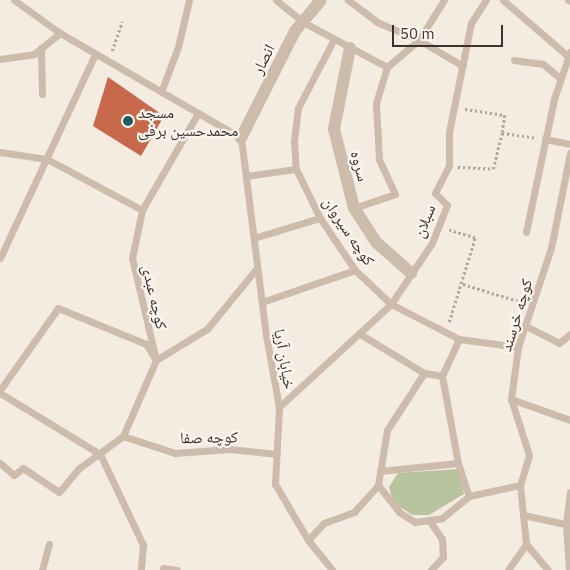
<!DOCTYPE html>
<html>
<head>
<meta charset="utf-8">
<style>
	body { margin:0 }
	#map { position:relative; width:570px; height:570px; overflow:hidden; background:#f4ebe1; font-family:"IBM Plex Sans","Noto Naskh Arabic",sans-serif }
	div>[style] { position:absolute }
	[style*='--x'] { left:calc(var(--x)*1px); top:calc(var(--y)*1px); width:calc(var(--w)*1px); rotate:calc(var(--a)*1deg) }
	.green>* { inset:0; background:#b8c4a0 }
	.building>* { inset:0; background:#c8694b }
	.path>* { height:2.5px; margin-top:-1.25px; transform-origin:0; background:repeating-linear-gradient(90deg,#b9a596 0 2.5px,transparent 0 5px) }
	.lane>* { height:7px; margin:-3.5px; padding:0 3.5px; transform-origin:3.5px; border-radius:3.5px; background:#cdbbac }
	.street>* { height:12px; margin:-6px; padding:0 6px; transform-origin:6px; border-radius:6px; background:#cdbbac }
	.dots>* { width:14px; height:14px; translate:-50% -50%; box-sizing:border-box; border:2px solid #fbf5ee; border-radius:50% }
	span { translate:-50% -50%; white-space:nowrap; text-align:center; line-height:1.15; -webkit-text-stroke:4.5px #fbf5ee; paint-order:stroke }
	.street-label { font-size:16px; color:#3b302b }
	.poi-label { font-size:16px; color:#3b302b }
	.left { translate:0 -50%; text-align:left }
	.scale { position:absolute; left:392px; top:25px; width:111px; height:22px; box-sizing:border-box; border:2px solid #3b302b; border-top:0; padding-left:6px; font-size:15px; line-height:18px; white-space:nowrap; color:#3b302b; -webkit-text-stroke:4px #fbf5ee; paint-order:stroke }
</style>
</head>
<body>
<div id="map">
	<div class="green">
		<i style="clip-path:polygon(458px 469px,464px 494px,429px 515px,413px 515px,393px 503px,389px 487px,398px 473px)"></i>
	</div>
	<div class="building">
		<i style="clip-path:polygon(108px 77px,164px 116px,141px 156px,93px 126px)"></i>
	</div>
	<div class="path">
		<i style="--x:112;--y:51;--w:31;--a:-71"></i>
		<i style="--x:465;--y:109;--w:40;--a:8.5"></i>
		<i style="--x:505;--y:115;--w:18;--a:99"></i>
		<i style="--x:458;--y:167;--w:35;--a:3"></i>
		<i style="--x:493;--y:169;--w:37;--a:-76"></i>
		<i style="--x:502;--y:133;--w:34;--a:8"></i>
		<i style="--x:463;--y:284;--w:61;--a:17.2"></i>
		<i style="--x:449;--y:322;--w:88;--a:-72.8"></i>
		<i style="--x:475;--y:238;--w:27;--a:-163"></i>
	</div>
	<div class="lane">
		<i style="--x:14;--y:0;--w:57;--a:35.7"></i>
		<i style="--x:60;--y:33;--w:209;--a:30.1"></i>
		<i style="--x:241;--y:138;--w:199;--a:82.8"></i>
		<i style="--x:266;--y:335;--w:73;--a:79.8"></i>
		<i style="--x:279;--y:407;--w:77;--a:93"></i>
		<i style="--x:275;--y:484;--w:65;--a:59.5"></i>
		<i style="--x:308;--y:540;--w:38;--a:51"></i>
		<i style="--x:276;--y:0;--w:35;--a:39"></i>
		<i style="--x:303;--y:22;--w:95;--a:28.2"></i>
		<i style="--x:348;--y:0;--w:36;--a:37"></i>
		<i style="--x:377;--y:22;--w:46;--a:23.2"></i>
		<i style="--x:419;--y:40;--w:51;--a:30.6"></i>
		<i style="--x:503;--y:0;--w:89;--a:40.9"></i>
		<i style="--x:568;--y:0;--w:2;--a:27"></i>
		<i style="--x:334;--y:39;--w:78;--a:117.6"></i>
		<i style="--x:298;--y:108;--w:34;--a:97"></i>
		<i style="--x:294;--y:142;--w:27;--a:86"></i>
		<i style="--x:296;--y:169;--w:55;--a:63.9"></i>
		<i style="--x:320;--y:218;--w:63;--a:56.1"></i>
		<i style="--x:355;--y:270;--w:50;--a:43.4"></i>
		<i style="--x:391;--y:304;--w:76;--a:27.2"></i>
		<i style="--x:459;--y:339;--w:60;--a:7.7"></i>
		<i style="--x:41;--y:48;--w:46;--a:88.8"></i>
		<i style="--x:0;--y:59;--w:34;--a:-8"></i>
		<i style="--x:34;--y:54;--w:33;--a:-39"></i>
		<i style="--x:514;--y:60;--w:29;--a:8"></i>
		<i style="--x:543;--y:64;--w:23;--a:40"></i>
		<i style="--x:161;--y:92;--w:48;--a:-69.3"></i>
		<i style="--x:178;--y:47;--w:48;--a:-76.8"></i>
		<i style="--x:545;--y:139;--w:25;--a:11"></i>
		<i style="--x:0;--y:152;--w:48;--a:8.5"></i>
		<i style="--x:47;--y:159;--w:108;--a:28.2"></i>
		<i style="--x:246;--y:176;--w:50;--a:-8"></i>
		<i style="--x:354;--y:208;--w:43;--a:-18.9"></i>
		<i style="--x:395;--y:194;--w:38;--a:-115"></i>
		<i style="--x:379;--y:159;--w:56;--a:-93.1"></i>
		<i style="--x:376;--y:103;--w:38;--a:-73"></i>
		<i style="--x:387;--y:67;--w:42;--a:-40.2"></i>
		<i style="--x:419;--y:40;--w:47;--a:-58"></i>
		<i style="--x:526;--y:232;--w:136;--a:-78.1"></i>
		<i style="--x:554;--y:99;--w:50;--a:-71.2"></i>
		<i style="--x:254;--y:238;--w:69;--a:-16.9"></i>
		<i style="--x:0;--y:258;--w:225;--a:-65"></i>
		<i style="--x:262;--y:302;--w:98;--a:-19"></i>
		<i style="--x:526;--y:326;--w:37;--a:27"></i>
		<i style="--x:559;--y:343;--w:14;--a:-39"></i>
		<i style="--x:360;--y:334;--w:75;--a:31.4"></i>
		<i style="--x:424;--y:373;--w:18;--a:9"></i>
		<i style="--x:459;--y:339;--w:41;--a:114.7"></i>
		<i style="--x:442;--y:376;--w:88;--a:79.6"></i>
		<i style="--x:458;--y:463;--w:35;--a:72"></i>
		<i style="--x:0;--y:390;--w:100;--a:-54.7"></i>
		<i style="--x:58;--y:308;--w:95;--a:22.2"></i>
		<i style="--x:146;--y:344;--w:19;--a:58"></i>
		<i style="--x:156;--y:360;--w:60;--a:-31.3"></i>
		<i style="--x:207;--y:329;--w:79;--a:-50.7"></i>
		<i style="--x:0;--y:393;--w:117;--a:31.4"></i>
		<i style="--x:100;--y:454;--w:101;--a:64.7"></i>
		<i style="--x:143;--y:545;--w:25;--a:95"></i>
		<i style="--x:511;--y:399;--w:63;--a:19.6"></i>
		<i style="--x:279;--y:407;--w:152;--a:-42.6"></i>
		<i style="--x:391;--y:304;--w:73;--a:-56.1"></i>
		<i style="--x:432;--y:243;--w:41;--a:-68.5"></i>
		<i style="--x:447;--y:205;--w:17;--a:-135"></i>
		<i style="--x:435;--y:193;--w:30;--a:-63"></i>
		<i style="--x:449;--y:166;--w:34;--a:-90"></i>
		<i style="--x:449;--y:132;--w:111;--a:-78.6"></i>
		<i style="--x:471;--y:23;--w:27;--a:-57"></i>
		<i style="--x:123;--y:436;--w:83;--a:-66.5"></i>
		<i style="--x:156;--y:360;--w:105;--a:-103.2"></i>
		<i style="--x:132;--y:258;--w:49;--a:-78.2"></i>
		<i style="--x:142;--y:210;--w:112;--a:-60"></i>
		<i style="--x:0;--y:463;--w:18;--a:41"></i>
		<i style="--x:14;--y:475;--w:11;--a:-38"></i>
		<i style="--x:23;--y:468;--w:43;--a:33.7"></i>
		<i style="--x:59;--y:492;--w:30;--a:-50"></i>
		<i style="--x:78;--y:469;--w:56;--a:-36.3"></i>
		<i style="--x:123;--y:436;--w:55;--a:18.1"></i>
		<i style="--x:175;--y:453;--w:55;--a:-4.2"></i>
		<i style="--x:230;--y:449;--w:47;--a:6.1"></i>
		<i style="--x:380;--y:471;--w:78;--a:-5.9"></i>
		<i style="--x:378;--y:485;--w:34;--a:52"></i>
		<i style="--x:399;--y:512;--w:19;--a:32"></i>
		<i style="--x:415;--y:522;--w:27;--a:-8"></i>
		<i style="--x:442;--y:518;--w:35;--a:-39"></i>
		<i style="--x:469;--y:496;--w:52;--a:-12.2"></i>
		<i style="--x:523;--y:515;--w:48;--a:12"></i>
		<i style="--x:429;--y:520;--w:23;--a:56"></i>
		<i style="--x:442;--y:539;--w:18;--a:87"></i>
		<i style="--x:443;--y:557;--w:18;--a:133"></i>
		<i style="--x:308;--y:540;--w:23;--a:-47"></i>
		<i style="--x:324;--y:523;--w:32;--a:-20"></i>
		<i style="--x:354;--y:512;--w:36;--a:-48"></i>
		<i style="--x:378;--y:485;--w:56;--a:-80.7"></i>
		<i style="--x:387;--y:430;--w:68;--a:-57"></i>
		<i style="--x:163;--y:568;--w:14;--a:8"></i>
		<i style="--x:42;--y:570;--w:27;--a:-75"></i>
		<i style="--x:508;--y:570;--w:32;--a:-55"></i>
		<i style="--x:548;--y:570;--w:34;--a:-130"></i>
		<i style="--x:526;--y:544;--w:59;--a:-95.8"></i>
		<i style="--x:520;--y:485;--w:31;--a:-73"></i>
		<i style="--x:529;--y:455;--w:59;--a:-107.8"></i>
		<i style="--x:511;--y:399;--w:52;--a:-82.3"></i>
		<i style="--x:518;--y:347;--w:104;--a:-71.6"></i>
		<i style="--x:551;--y:248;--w:97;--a:-78.7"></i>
		<i style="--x:569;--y:570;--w:46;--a:-93.7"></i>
		<i style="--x:566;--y:524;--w:32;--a:-83"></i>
	</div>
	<div class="street">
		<i style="--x:350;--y:48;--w:83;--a:101.2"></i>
		<i style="--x:334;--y:129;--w:81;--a:75.8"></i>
		<i style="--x:354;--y:208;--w:40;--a:57.1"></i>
		<i style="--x:376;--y:242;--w:47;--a:41.5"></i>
		<i style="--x:241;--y:138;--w:120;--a:-63.2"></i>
		<i style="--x:295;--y:31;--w:40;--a:-50"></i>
	</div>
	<div class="dots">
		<i style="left:128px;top:121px;background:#1f5a5e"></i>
	</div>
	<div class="street-label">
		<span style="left:263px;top:59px;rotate:-63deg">انصار</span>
		<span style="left:360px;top:166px;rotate:75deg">سروه</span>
		<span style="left:424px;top:221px;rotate:-68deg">سبلان</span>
		<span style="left:349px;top:231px;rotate:56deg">کوچه سیروان</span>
		<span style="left:155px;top:297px;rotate:77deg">کوچه عبدی</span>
		<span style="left:516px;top:315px;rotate:-73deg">کوچه خرسند</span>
		<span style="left:285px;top:359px;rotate:80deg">خیابان آریا</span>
		<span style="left:209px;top:437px;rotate:-1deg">کوچه صفا</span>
	</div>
	<div class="poi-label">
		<span class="left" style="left:138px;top:121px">مسجد<br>محمدحسین برفی</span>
	</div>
	<div class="scale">50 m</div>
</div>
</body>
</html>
